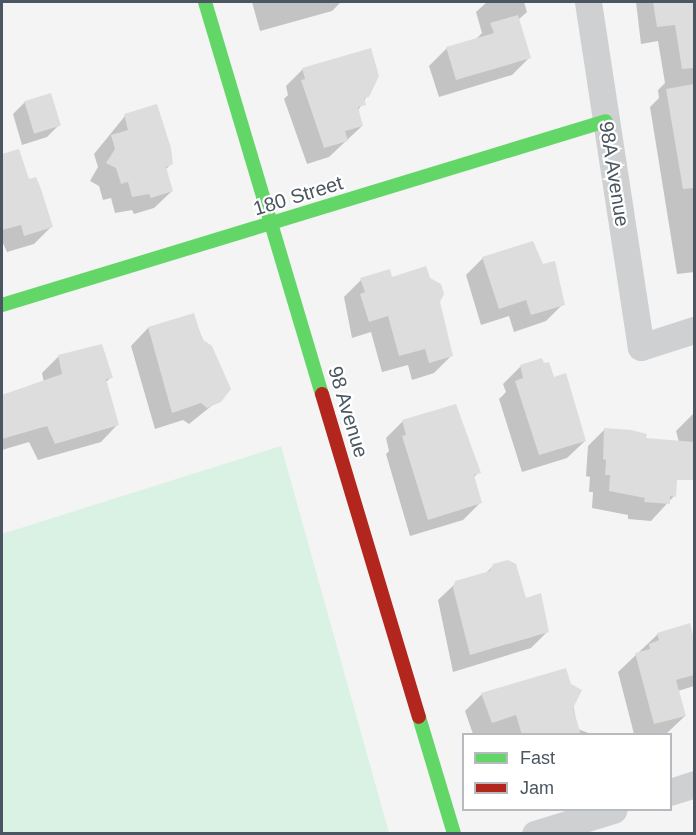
<!DOCTYPE html>
<html>
<head>
<meta charset="utf-8">
<style>
	body { margin:0 }
	#map { position:relative; width:696px; height:835px; overflow:hidden; background:#f4f4f4; font-family:Helvetica,sans-serif }
	div>[style] { position:absolute }
	[style*='--x'] { left:calc(var(--x)*1px); top:calc(var(--y)*1px); width:calc(var(--w)*1px); rotate:calc(var(--a)*1deg) }
	.green>* { inset:0; background:#d9f2e3 }
	.shadow>* { inset:0; background:#0003 }
	.building>* { inset:0; background:#ddddde; transform-origin:0 0 }
	.street>* { height:27px; margin:-13.5px; padding:0 13.5px; transform-origin:13.5px; border-radius:13.5px; background:#ced0d2 }
	.fast>* { height:14px; margin:-7px; padding:0 7px; transform-origin:7px; border-radius:7px; background:#63d668 }
	.jam>* { height:14px; margin:-7px; padding:0 7px; transform-origin:7px; border-radius:7px; background:#b3261e }
	span { translate:-50% -50%; white-space:nowrap; text-align:center; line-height:1.15; -webkit-text-stroke:4.5px #fff; paint-order:stroke }
	.street-label { font-size:20px; color:#4a5661 }
	.frame { position:absolute; inset:0; border:3px solid #4a5661; pointer-events:none }
	.legend { position:absolute; left:462px; top:733px; width:210px; height:78px; box-sizing:border-box; background:#fff; border:2px solid #b7bbc0; margin:0; padding:8px 10px; list-style:none; font-size:18px; color:#4a5661 }
	.legend li { display:flex; align-items:center; gap:12px; height:30px }
	.legend b { width:30px; border:2px solid #b7bbc0 }
</style>
</head>
<body>
<div id="map">
	<div class="green">
		<i style="clip-path:polygon(281px 446px,389px 833px,2px 833px,2px 534px)"></i>
	</div>
	<div class="shadow">
		<i style="clip-path:polygon(252px 2px,341px 2px,332px 11px,260px 31px)"></i>
		<i style="clip-path:polygon(487px 2px,524px 2px,527px 12px,518px 20px,529px 58px,512px 75px,439px 97px,429px 66px,447px 48px,475px 40px,482px 33px,476px 12px)"></i>
		<i style="clip-path:polygon(636px 2px,694px 2px,694px 272px,677px 274px,650px 107px,659px 98px,658px 90px,665px 83px,658px 41px,641px 44px)"></i>
		<i style="clip-path:polygon(303px 69px,367px 96px,357px 112px,362px 126px,329px 157px,307px 164px,284px 99px,288px 95px,286px 86px)"></i>
		<i style="clip-path:polygon(25px 102px,59px 125px,47px 137px,22px 145px,13px 114px)"></i>
		<i style="clip-path:polygon(125px 116px,172px 163px,165px 170px,172px 191px,154px 208px,134px 214px,132px 210px,115px 213px,111px 198px,103px 200px,99px 186px,90px 181px,98px 167px,94px 154px)"></i>
		<i style="clip-path:polygon(18px 151px,28px 181px,51px 227px,34px 244px,7px 252px,2px 241px,2px 156px)"></i>
		<i style="clip-path:polygon(483px 258px,542px 266px,554px 262px,563px 304px,546px 321px,514px 332px,509px 316px,481px 325px,466px 275px)"></i>
		<i style="clip-path:polygon(391px 278px,438px 302px,451px 356px,434px 373px,412px 380px,408px 365px,382px 372px,371px 332px,352px 338px,344px 297px,361px 280px)"></i>
		<i style="clip-path:polygon(193px 315px,225px 395px,189px 424px,183px 420px,155px 429px,131px 346px,148px 328px)"></i>
		<i style="clip-path:polygon(59px 356px,111px 377px,106px 382px,118px 424px,101px 442px,38px 460px,29px 442px,2px 450px,2px 395px,44px 383px,42px 373px)"></i>
		<i style="clip-path:polygon(541px 360px,585px 441px,567px 458px,522px 472px,499px 399px,506px 392px,503px 384px,520px 367px)"></i>
		<i style="clip-path:polygon(694px 413px,694px 473px,676px 479px,674px 496px,651px 521px,628px 519px,628px 515px,592px 508px,593px 492px,589px 492px,590px 477px,586px 476px,588px 446px,605px 429px,645px 439px,679px 442px,676px 431px)"></i>
		<i style="clip-path:polygon(403px 421px,479px 472px,473px 478px,481px 502px,463px 520px,410px 536px,386px 454px,389px 451px,386px 438px)"></i>
		<i style="clip-path:polygon(494px 565px,548px 631px,531px 648px,453px 672px,438px 600px,456px 583px,485px 574px)"></i>
		<i style="clip-path:polygon(658px 634px,694px 640px,694px 686px,678px 691px,685px 716px,667px 733px,634px 734px,618px 672px)"></i>
		<i style="clip-path:polygon(569px 685px,578px 729px,591px 734px,473px 734px,465px 711px,482px 694px)"></i>
	</div>
	<div class="building">
		<i style="clip-path:polygon(653px 2px,694px 2px,694px 68px,682px 69px,675px 25px,657px 27px)"></i>
		<i style="clip-path:polygon(518px 15px,531px 58px,456px 80px,446px 47px,494px 33px,490px 23px)"></i>
		<i style="clip-path:polygon(371px 48px,379px 76px,369px 97px,364px 98px,366px 105px,358px 107px,363px 126px,345px 131px,348px 141px,324px 148px,301px 80px,305px 79px,302px 68px)"></i>
		<i style="clip-path:polygon(694px 84px,694px 188px,683px 189px,666px 89px)"></i>
		<i style="left:51px;top:93px;width:34px;height:28px;rotate:73deg"></i>
		<i style="clip-path:polygon(157px 104px,171px 148px,173px 164px,166px 167px,173px 191px,151px 198px,149px 194px,132px 197px,128px 182px,121px 184px,116px 168px,106px 163px,115px 149px,111px 135px,128px 130px,124px 114px)"></i>
		<i style="clip-path:polygon(19px 149px,29px 179px,36px 177px,41px 189px,53px 227px,24px 236px,21px 225px,2px 230px,2px 154px)"></i>
		<i style="clip-path:polygon(533px 241px,543px 264px,555px 261px,565px 305px,531px 315px,526px 300px,499px 309px,482px 257px)"></i>
		<i style="clip-path:polygon(426px 266px,430px 278px,441px 284px,444px 294px,440px 302px,453px 356px,429px 363px,425px 349px,399px 356px,388px 316px,369px 322px,360px 294px,365px 292px,360px 278px,390px 269px,392px 277px)"></i>
		<i style="clip-path:polygon(194px 313px,202px 339px,212px 346px,231px 389px,221px 402px,207px 408px,201px 403px,172px 413px,148px 327px)"></i>
		<i style="clip-path:polygon(102px 344px,113px 378px,106px 379px,119px 425px,55px 444px,47px 426px,2px 439px,2px 395px,62px 374px,58px 355px)"></i>
		<i style="clip-path:polygon(542px 358px,544px 363px,549px 362px,554px 377px,566px 373px,586px 441px,539px 455px,515px 381px,523px 378px,520px 365px)"></i>
		<i style="clip-path:polygon(456px 404px,481px 473px,474px 475px,482px 503px,428px 520px,402px 436px,406px 435px,402px 420px)"></i>
		<i style="clip-path:polygon(604px 428px,631px 430px,647px 434px,646px 438px,694px 442px,694px 480px,677px 480px,676px 497px,670px 496px,670px 504px,644px 502px,645px 498px,609px 491px,610px 475px,605px 475px,606px 460px,603px 459px)"></i>
		<i style="clip-path:polygon(508px 560px,516px 564px,526px 598px,541px 593px,549px 632px,470px 655px,453px 588px,455px 581px,490px 571px,493px 564px)"></i>
		<i style="clip-path:polygon(690px 623px,694px 639px,694px 675px,676px 680px,686px 716px,654px 724px,635px 653px,650px 649px,649px 644px,659px 640px,657px 633px)"></i>
		<i style="clip-path:polygon(566px 668px,571px 684px,582px 690px,573px 708px,581px 735px,522px 735px,516px 715px,492px 723px,481px 693px)"></i>
	</div>
	<div class="street">
		<i style="--x:588;--y:2;--w:349;--a:81.3"></i>
		<i style="--x:641;--y:347;--w:56;--a:-17.8"></i>
		<i style="--x:670;--y:792;--w:25;--a:-18"></i>
		<i style="--x:535;--y:834;--w:82;--a:-17.1"></i>
	</div>
	<div class="fast">
		<i style="--x:205;--y:2;--w:409;--a:73.4"></i>
		<i style="--x:2;--y:305;--w:631;--a:-16.94"></i>
		<i style="--x:419;--y:717;--w:122;--a:73.3"></i>
	</div>
	<div class="jam">
		<i style="--x:322;--y:394;--w:337;--a:73.3"></i>
	</div>
	<div class="street-label">
		<span style="left:614px;top:174px;rotate:81deg">98A Avenue</span>
		<span style="left:298px;top:196px;rotate:-17deg">180 Street</span>
		<span style="left:348px;top:412px;rotate:73deg">98 Avenue</span>
	</div>
	<div class="frame"></div>
	<ul class="legend">
	<li><b style="height:8px;background:#63d668"></b>Fast</li>
	<li><b style="height:8px;background:#b3261e"></b>Jam</li>
	</ul>
</div>
</body>
</html>
